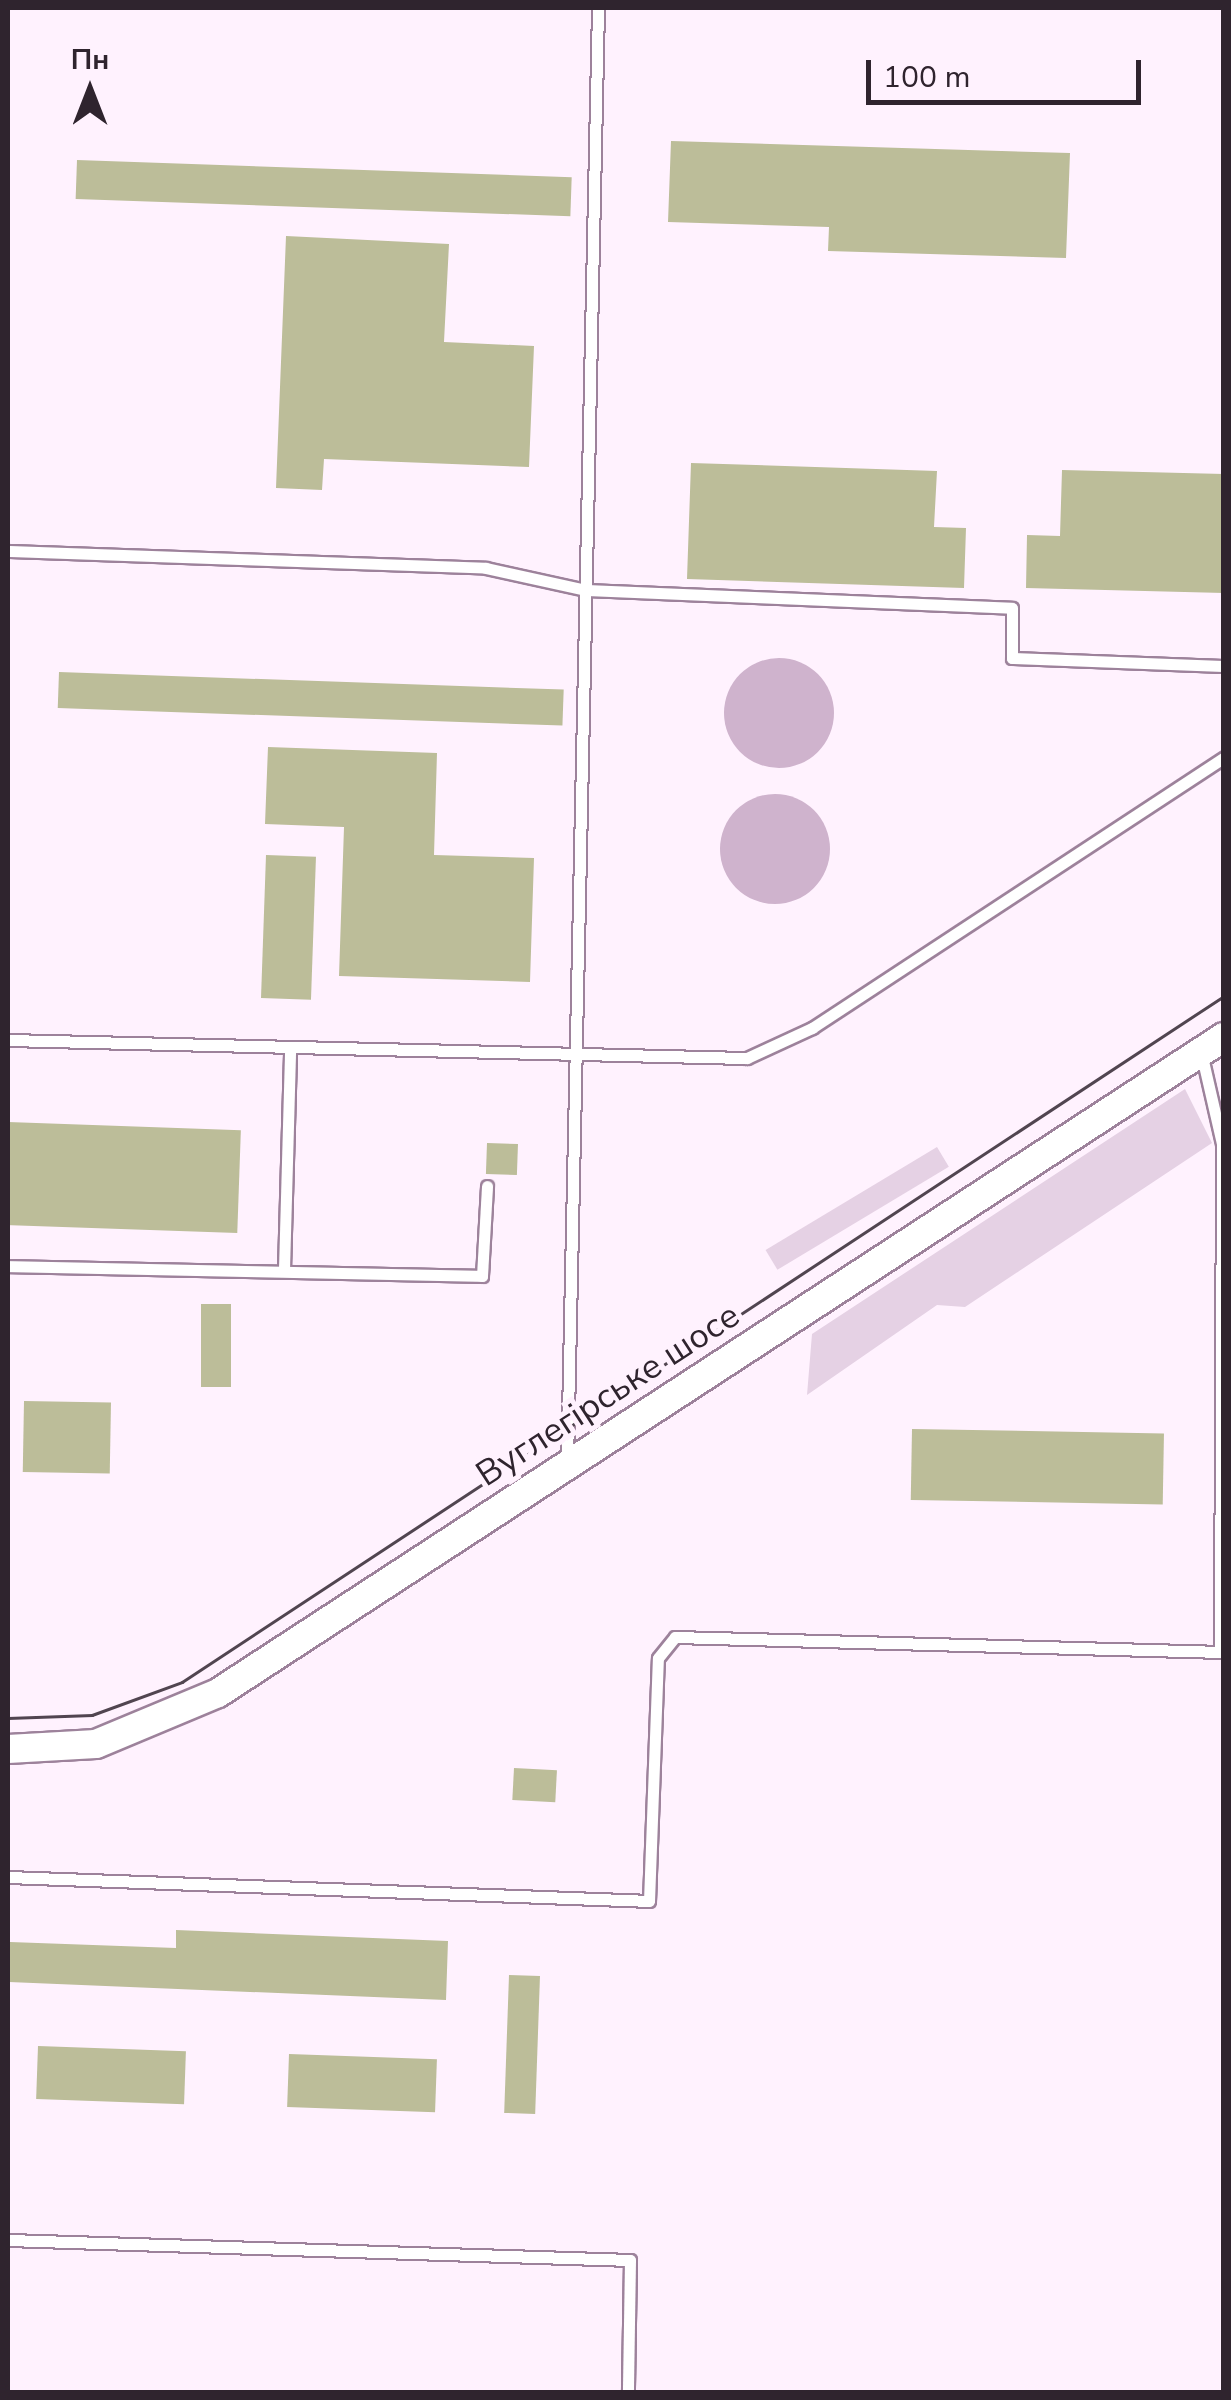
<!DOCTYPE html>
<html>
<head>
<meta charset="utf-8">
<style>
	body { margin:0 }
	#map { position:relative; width:1231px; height:2400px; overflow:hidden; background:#fff2fe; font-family:"Nunito Sans",sans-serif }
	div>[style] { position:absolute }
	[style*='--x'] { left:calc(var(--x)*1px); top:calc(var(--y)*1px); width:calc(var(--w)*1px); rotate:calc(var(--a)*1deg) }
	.green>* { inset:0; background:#e5d1e4; transform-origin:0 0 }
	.water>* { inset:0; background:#cfb3cd }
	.round { border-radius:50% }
	.building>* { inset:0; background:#bcbd99; transform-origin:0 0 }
	.path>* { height:4px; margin-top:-2px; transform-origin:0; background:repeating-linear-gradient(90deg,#b9adb8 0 8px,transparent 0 16px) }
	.roads { filter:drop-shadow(2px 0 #9d829b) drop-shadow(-2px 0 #9d829b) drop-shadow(0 2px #9d829b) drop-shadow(0 -2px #9d829b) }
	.service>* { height:11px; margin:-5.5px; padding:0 5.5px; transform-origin:5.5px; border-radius:5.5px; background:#fff }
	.tertiary>* { height:28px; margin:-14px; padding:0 14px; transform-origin:14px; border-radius:14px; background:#fff }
	.tram>* { height:2.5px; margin:-1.25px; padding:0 1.25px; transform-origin:1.25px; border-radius:1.25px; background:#514550 }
	span { translate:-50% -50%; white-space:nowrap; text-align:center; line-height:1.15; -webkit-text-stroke:10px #fff2fe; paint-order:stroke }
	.street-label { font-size:35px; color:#2f242e }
	.frame { position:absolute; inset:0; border:10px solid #2f242e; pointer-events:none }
	.north { position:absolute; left:40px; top:40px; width:100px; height:100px; -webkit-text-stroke:8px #fff2fe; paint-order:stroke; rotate:0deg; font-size:28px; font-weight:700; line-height:40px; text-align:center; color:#2f242e }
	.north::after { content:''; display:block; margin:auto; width:35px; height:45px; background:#2f242e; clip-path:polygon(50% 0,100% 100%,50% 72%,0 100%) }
	.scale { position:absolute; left:866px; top:60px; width:275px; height:45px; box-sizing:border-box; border:5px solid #2f242e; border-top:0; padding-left:12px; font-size:30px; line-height:35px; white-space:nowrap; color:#2f242e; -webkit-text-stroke:8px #fff2fe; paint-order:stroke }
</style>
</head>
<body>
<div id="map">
	<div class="green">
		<i style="clip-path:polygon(1185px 1089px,1212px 1143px,965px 1307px,937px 1305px,807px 1395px,812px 1334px)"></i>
		<i style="left:937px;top:1147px;width:23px;height:200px;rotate:59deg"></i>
	</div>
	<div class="water">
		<i class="round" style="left:724px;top:658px;width:110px;height:110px"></i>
		<i class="round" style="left:720px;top:794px;width:110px;height:110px"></i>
	</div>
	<div class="building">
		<i style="clip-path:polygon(671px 141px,1070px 153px,1066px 258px,828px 251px,829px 227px,668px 222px)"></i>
		<i style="left:77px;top:160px;width:495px;height:39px;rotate:2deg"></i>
		<i style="clip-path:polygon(286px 236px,449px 244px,444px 342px,534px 346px,529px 467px,324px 459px,322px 490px,276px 488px)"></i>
		<i style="clip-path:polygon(691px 463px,937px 471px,934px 527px,966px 528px,964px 588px,687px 579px)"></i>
		<i style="clip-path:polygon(1062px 470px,1224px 474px,1224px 593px,1026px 588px,1027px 535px,1060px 536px)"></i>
		<i style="left:59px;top:672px;width:505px;height:36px;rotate:2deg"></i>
		<i style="clip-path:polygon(268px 747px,437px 753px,434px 855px,534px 858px,530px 982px,339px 976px,344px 827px,265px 824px)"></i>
		<i style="left:266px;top:855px;width:50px;height:143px;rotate:2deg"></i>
		<i style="left:8px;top:1122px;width:233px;height:103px;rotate:2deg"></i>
		<i style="left:487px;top:1143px;width:31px;height:31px;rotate:2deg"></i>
		<i style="left:201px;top:1304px;width:30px;height:83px"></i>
		<i style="left:24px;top:1401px;width:87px;height:71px;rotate:1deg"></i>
		<i style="left:912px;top:1429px;width:252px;height:71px;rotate:1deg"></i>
		<i style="left:514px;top:1768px;width:43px;height:32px;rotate:3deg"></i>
		<i style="clip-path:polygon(176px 1930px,448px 1941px,446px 2000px,9px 1982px,10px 1942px,176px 1948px)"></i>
		<i style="left:509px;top:1975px;width:31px;height:138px;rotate:2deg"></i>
		<i style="left:38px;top:2046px;width:148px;height:53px;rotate:2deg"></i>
		<i style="left:289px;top:2054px;width:148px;height:53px;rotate:2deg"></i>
	</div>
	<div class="path">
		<i style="--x:8;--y:1446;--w:46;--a:90"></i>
	</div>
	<div class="roads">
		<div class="service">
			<i style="--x:8;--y:551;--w:478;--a:2"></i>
			<i style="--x:486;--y:568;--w:102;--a:12.4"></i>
			<i style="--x:586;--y:590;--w:426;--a:2.4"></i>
			<i style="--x:1012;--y:608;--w:50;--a:90"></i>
			<i style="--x:1012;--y:658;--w:212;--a:2.2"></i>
			<i style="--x:8;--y:1040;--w:739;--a:1.4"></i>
			<i style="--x:747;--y:1058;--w:72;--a:-24.8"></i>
			<i style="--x:812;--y:1028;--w:493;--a:-33.3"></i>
			<i style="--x:1201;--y:1052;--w:94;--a:77.1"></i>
			<i style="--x:1222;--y:1144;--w:508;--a:90.23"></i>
			<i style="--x:8;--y:1266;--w:474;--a:1.2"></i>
			<i style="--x:482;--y:1276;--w:90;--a:-86.8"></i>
			<i style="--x:284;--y:1269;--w:220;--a:-88.4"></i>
			<i style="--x:567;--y:1463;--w:1455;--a:-88.78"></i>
			<i style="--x:8;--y:1877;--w:641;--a:2.14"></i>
			<i style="--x:649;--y:1901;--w:243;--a:-87.9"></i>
			<i style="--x:658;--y:1658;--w:27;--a:-51"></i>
			<i style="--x:675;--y:1637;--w:549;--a:1.57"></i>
			<i style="--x:8;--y:2240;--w:622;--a:1.84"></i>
			<i style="--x:630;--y:2260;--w:132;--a:90.9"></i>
		</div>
		<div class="tertiary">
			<i style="--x:8;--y:1749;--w:88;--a:-3.3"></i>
			<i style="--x:96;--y:1744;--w:132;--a:-22.7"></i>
			<i style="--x:218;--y:1693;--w:1201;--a:-33.11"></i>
		</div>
	</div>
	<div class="tram">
		<i style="--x:8;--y:1718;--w:84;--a:-2"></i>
		<i style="--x:92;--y:1715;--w:96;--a:-20.1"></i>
		<i style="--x:182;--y:1682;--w:1248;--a:-33.36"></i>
	</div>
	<div class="street-label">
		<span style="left:608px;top:1395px;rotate:-33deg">Вуглегірське шосе</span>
	</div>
	<div class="frame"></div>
	<div class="north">Пн</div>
	<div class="scale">100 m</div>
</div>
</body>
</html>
